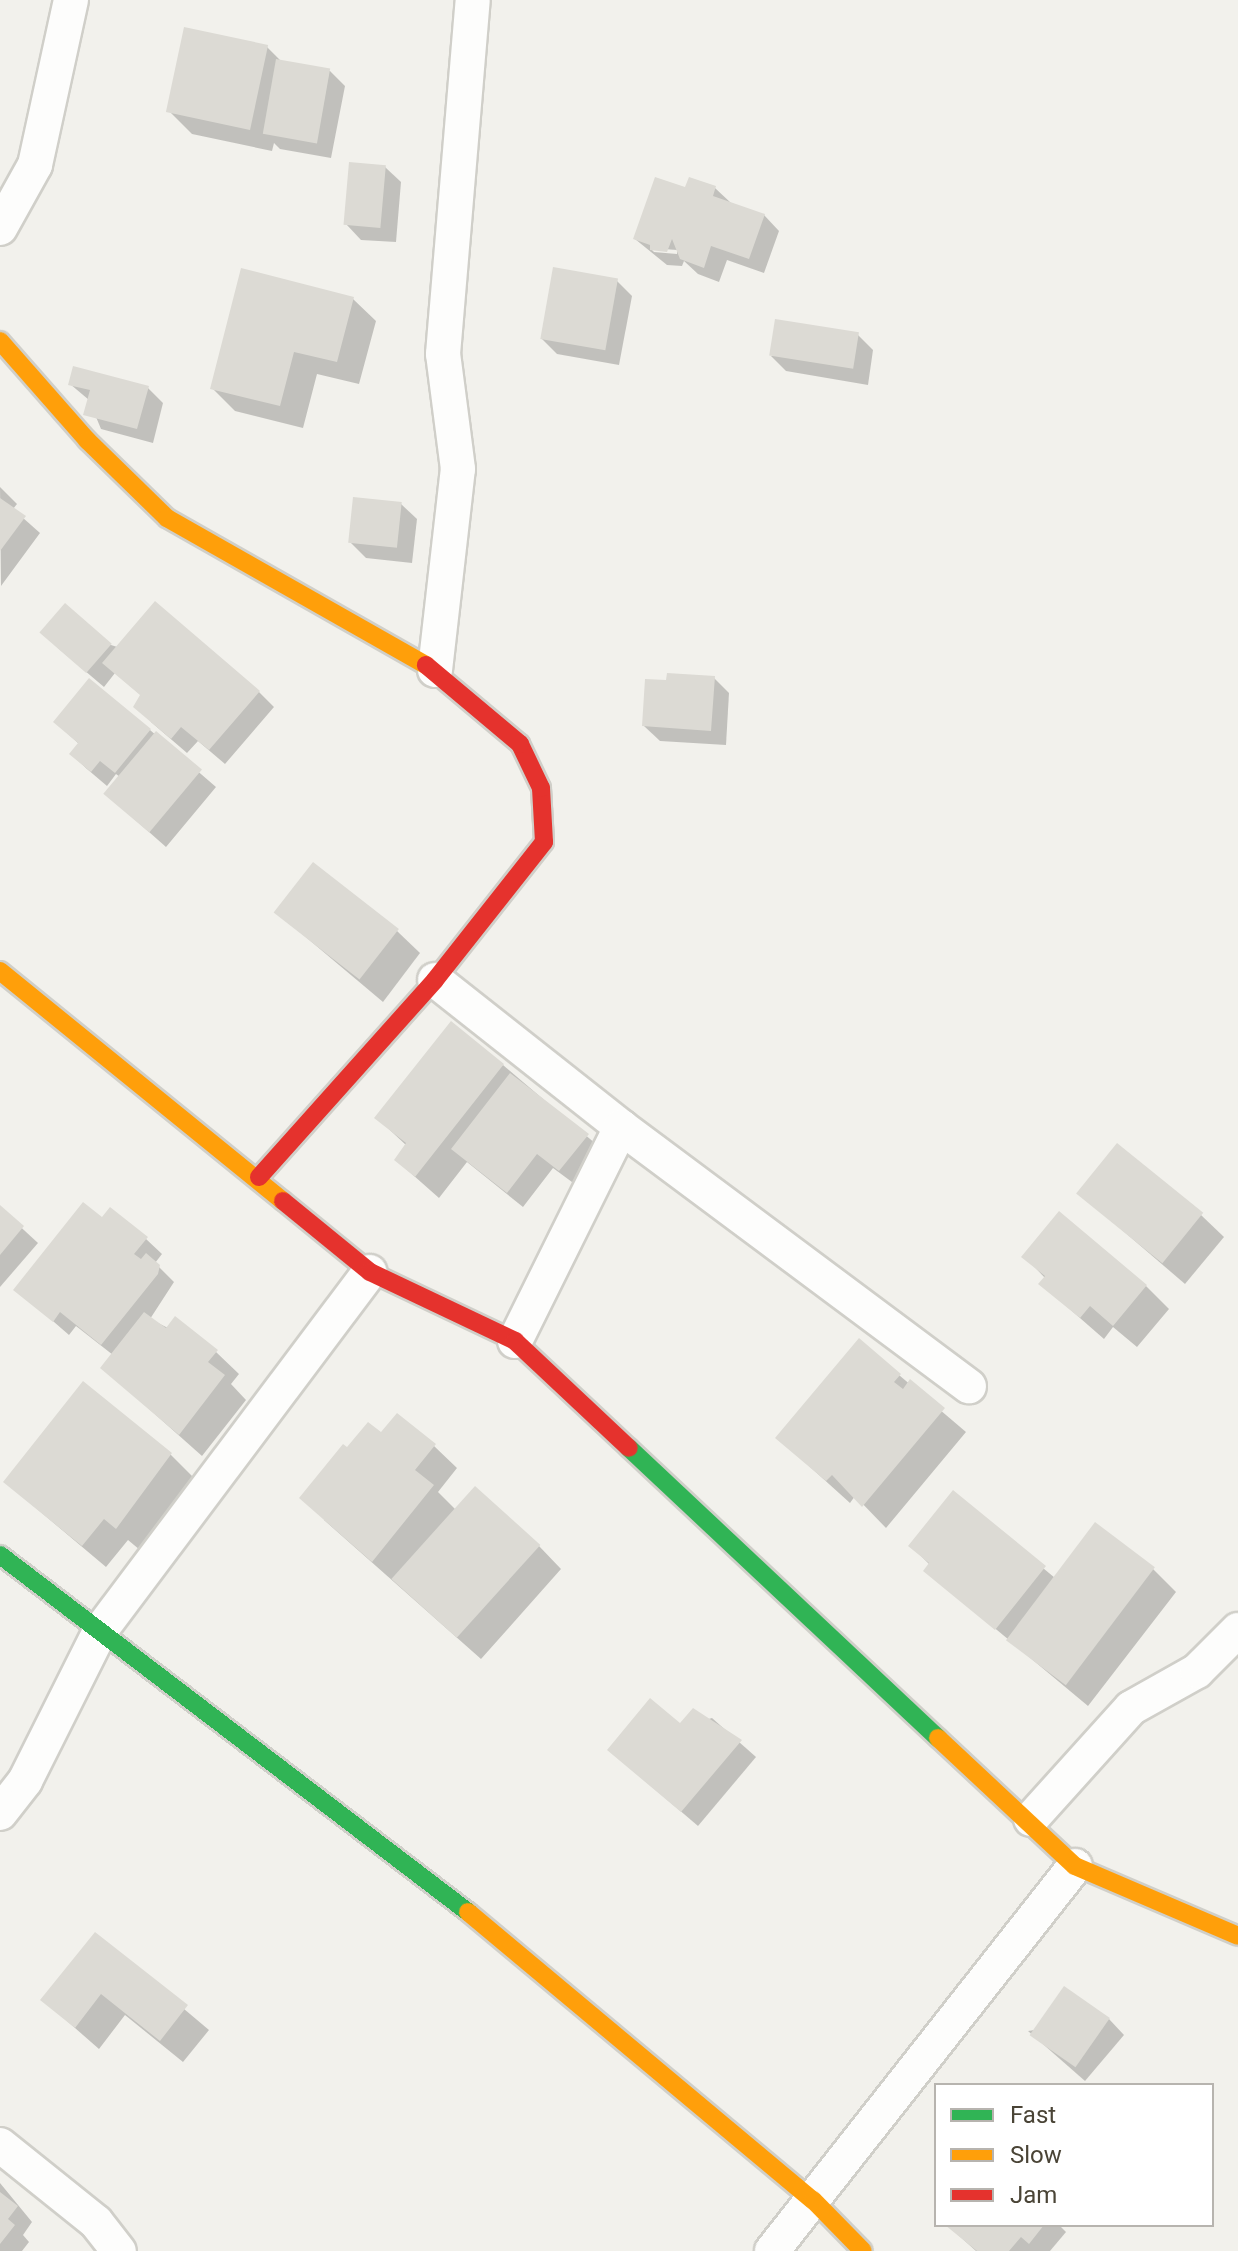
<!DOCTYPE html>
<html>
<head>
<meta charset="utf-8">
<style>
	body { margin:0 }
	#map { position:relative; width:1238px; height:2251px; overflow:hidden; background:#f2f1ec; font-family:Roboto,sans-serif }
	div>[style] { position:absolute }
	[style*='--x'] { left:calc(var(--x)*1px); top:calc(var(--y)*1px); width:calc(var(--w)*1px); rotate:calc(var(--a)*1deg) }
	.shadow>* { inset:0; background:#0003 }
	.building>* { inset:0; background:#dcdad4; transform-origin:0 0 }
	.roads { filter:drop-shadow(2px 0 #d0cfc9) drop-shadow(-2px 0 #d0cfc9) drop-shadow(0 2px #d0cfc9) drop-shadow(0 -2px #d0cfc9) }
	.street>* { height:34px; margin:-17px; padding:0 17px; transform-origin:17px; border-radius:17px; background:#fdfdfc }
	.fast>* { height:18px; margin:-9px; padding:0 9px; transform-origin:9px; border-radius:9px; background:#30b455 }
	.slow>* { height:18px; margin:-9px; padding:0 9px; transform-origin:9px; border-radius:9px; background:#ff9f0a }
	.jam>* { height:18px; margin:-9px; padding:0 9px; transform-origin:9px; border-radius:9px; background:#e5322d }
	span { translate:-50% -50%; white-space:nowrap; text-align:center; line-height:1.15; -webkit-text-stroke:6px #fff; paint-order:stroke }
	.legend { position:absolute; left:934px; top:2083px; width:280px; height:144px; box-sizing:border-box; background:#fff; border:2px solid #b7b4af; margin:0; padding:10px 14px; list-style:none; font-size:24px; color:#4a4436 }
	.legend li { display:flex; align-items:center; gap:16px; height:40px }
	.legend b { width:40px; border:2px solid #b7b4af }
</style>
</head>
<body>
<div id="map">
	<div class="shadow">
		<i style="clip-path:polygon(267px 47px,282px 62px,330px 71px,345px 86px,331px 158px,280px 149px,274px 143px,272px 151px,192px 134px,169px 111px)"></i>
		<i style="clip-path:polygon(385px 167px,401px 182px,396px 242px,361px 240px,346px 224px)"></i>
		<i style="clip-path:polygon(evenodd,715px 188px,731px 203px,764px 215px,779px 231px,764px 273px,727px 260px,719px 282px,698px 274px,684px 261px,682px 266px,667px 265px,635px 239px,687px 190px,715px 188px,650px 248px,677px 250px,677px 254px,654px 252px,650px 248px)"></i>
		<i style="clip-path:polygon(617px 281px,632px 296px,619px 365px,557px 354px,541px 338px)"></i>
		<i style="clip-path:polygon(353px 299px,376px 321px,359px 384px,317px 374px,303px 428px,235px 411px,212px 388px)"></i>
		<i style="clip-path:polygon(858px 335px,873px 350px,868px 385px,786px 371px,771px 356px)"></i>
		<i style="clip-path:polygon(70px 384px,148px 388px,163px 403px,153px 443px,101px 429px,89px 400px)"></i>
		<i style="clip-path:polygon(0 487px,17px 504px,13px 509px,40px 533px,1px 586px)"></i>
		<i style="clip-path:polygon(401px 504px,417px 519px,412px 563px,366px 558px,350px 542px)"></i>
		<i style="clip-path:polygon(111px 645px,259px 692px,274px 707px,225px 764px,198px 741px,187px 753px,151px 722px,142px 696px,115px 673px,104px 687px,58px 648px)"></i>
		<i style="clip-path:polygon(714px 678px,729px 693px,726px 745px,660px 741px,644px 726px,668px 682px)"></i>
		<i style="clip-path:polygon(55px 722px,150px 730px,216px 787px,166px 847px,106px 794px,120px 777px,116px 774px,107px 786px,87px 769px,71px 754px,79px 744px)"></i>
		<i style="clip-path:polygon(276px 912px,397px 931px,420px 953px,383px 1002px)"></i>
		<i style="clip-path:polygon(503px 1065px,603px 1150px,576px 1185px,553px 1168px,523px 1207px,467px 1162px,439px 1198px,396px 1160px,407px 1146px,377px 1118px)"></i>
		<i style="clip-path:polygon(1079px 1193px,1201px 1215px,1224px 1237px,1185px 1284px)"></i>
		<i style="clip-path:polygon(0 1208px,38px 1243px,0 1287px)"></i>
		<i style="clip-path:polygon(102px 1220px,146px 1239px,162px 1254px,155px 1263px,174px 1282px,150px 1319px,216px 1352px,239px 1374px,231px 1384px,246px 1400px,202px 1456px,103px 1368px,113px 1355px,76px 1326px,69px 1335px,16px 1289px)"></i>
		<i style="clip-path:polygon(1024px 1256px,1146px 1286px,1169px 1309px,1137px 1347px,1113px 1327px,1104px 1339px,1041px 1284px,1045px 1278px)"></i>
		<i style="clip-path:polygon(899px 1375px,966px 1432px,886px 1528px,855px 1496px,850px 1503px,778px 1438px)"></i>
		<i style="clip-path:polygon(381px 1435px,434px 1446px,457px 1468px,438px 1492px,456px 1510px,539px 1546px,561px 1569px,481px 1659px,324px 1520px,348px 1450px)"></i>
		<i style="clip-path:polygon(170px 1454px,193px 1477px,140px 1550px,128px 1540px,106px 1567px,5px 1482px)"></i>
		<i style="clip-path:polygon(953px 1493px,1055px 1578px,1153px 1569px,1176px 1592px,1088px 1706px,925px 1570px,930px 1565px,911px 1546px)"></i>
		<i style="clip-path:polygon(712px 1718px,756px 1757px,698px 1826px,609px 1750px)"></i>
		<i style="clip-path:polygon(95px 1934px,209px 2030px,183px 2062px,125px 2015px,99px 2049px,43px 2000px)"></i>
		<i style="clip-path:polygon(1109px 2019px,1124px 2035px,1085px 2081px,1028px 2031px)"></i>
		<i style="clip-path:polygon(0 2183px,32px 2222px,23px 2235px,29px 2242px,22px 2251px,0 2251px)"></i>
		<i style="clip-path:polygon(947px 2225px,1059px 2225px,1066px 2232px,1050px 2251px,976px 2251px)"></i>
	</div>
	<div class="building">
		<i style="left:184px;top:27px;width:86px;height:87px;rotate:12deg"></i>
		<i style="left:276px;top:59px;width:55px;height:76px;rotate:10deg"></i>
		<i style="left:349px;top:162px;width:37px;height:63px;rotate:5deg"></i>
		<i style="clip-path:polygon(655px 177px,685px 187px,689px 177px,716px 186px,713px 196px,765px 214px,749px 259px,711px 246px,704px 268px,680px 259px,672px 239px,667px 252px,650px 250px,650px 245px,633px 239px)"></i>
		<i style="left:553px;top:267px;width:66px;height:73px;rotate:10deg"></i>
		<i style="clip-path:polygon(241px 268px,354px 297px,337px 362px,294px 352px,280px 406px,210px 389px)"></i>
		<i style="left:775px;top:319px;width:85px;height:37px;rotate:9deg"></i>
		<i style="clip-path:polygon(73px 366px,149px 386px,137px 429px,83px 415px,90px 390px,68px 385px)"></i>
		<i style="left:353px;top:497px;width:49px;height:46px;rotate:6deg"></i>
		<i style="clip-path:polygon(0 498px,26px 516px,0 551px)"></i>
		<i style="clip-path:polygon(155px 601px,260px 691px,209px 750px,181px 727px,171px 739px,133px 707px,140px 695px,102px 663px)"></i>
		<i style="left:65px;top:603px;width:62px;height:39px;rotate:41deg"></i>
		<i style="clip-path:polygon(667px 673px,715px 676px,711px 731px,642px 726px,645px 679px,666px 680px)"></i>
		<i style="clip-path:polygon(89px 678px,151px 729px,115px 773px,100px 761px,91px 772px,69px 754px,78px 743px,53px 722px)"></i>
		<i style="left:156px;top:731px;width:60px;height:82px;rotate:40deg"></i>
		<i style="left:313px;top:862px;width:109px;height:64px;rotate:38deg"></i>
		<i style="clip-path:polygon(451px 1021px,504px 1064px,415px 1177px,394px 1160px,406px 1143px,374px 1118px)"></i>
		<i style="clip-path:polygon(510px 1073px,589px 1134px,559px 1171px,537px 1154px,507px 1193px,451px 1149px)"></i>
		<i style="left:1117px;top:1143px;width:111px;height:65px;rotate:39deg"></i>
		<i style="clip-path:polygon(83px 1202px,102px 1217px,110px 1207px,148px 1237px,134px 1254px,141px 1259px,146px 1253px,160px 1265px,158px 1274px,101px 1345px,60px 1312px,53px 1322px,13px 1290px)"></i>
		<i style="clip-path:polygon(0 1205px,24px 1226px,0 1255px)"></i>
		<i style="clip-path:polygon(1059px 1211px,1147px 1285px,1113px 1326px,1090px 1306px,1080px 1318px,1038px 1284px,1045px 1276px,1021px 1257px)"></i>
		<i style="clip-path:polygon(144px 1312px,166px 1328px,175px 1316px,218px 1350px,208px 1362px,225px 1375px,179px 1435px,100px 1368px)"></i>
		<i style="clip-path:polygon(859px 1338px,901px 1374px,894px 1382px,903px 1389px,910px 1379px,945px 1408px,862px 1507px,832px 1475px,826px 1481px,775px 1438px)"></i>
		<i style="clip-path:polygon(83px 1381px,172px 1453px,116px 1529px,104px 1519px,82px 1546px,3px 1482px)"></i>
		<i style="clip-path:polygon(397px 1413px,436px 1444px,415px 1470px,434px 1485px,372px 1562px,299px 1498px,343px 1444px,347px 1447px,368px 1422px,381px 1432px)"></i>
		<i style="left:475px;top:1486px;width:88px;height:125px;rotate:42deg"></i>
		<i style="clip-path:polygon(953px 1490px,1046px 1566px,995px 1630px,923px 1571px,929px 1563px,908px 1546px)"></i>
		<i style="left:1095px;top:1522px;width:75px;height:148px;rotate:37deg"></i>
		<i style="clip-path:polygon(650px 1698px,680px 1723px,693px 1708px,742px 1740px,681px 1812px,607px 1750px)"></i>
		<i style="clip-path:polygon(95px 1932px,188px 2005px,160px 2041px,101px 1994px,75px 2028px,40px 2000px)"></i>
		<i style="left:1064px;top:1986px;width:56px;height:60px;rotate:35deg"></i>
		<i style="clip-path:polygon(0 2192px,18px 2206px,8px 2219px,15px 2225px,0 2244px)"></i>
		<i style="clip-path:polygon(945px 2225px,1044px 2225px,1029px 2244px,1021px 2237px,1009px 2251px,977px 2251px)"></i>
	</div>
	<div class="roads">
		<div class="street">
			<i style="--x:0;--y:228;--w:72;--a:-60.9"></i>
			<i style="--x:35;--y:165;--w:169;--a:-77.7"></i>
			<i style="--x:435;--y:670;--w:202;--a:-83.5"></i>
			<i style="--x:458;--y:469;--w:116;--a:-97.4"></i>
			<i style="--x:443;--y:354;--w:355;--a:-85.2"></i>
			<i style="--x:435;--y:980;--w:237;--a:38.3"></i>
			<i style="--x:621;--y:1127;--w:434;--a:36.7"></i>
			<i style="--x:515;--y:1341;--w:239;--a:-63.6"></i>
			<i style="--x:0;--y:1813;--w:41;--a:-52"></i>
			<i style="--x:25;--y:1781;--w:168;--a:-63.4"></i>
			<i style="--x:100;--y:1631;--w:449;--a:-53.1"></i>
			<i style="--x:1031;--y:1819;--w:149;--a:-48"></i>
			<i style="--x:1131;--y:1708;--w:76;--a:-29.3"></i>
			<i style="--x:1197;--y:1671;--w:58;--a:-45"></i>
			<i style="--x:0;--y:2145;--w:123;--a:38.7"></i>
			<i style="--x:96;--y:2222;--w:37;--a:52"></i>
			<i style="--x:772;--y:2251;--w:490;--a:-51.8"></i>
		</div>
		<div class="fast">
			<i style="--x:629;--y:1448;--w:424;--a:43.2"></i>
			<i style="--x:0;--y:1555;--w:589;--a:37.34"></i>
		</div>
		<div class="slow">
			<i style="--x:0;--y:341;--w:132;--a:48.7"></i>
			<i style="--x:87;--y:440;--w:112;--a:44.3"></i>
			<i style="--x:167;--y:518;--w:298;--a:29.6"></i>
			<i style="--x:0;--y:971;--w:365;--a:39.1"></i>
			<i style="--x:938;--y:1738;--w:187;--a:43.1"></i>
			<i style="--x:1075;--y:1866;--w:177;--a:23.2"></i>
			<i style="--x:468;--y:1912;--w:449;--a:39.9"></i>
			<i style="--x:813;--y:2200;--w:71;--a:45.6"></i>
		</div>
		<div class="jam">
			<i style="--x:259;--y:1177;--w:264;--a:-48.2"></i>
			<i style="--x:435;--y:980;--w:176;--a:-51.7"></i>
			<i style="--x:544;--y:842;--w:54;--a:-93.2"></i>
			<i style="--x:541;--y:788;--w:49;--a:-115.5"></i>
			<i style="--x:520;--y:744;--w:123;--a:-140"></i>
			<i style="--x:283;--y:1201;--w:112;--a:39.2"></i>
			<i style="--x:370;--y:1272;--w:161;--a:25.4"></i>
			<i style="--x:515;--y:1341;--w:156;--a:43.2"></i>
		</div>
	</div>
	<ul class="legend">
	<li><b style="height:10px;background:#30b455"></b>Fast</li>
	<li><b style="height:10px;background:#ff9f0a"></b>Slow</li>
	<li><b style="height:10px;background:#e5322d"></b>Jam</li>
	</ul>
</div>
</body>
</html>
